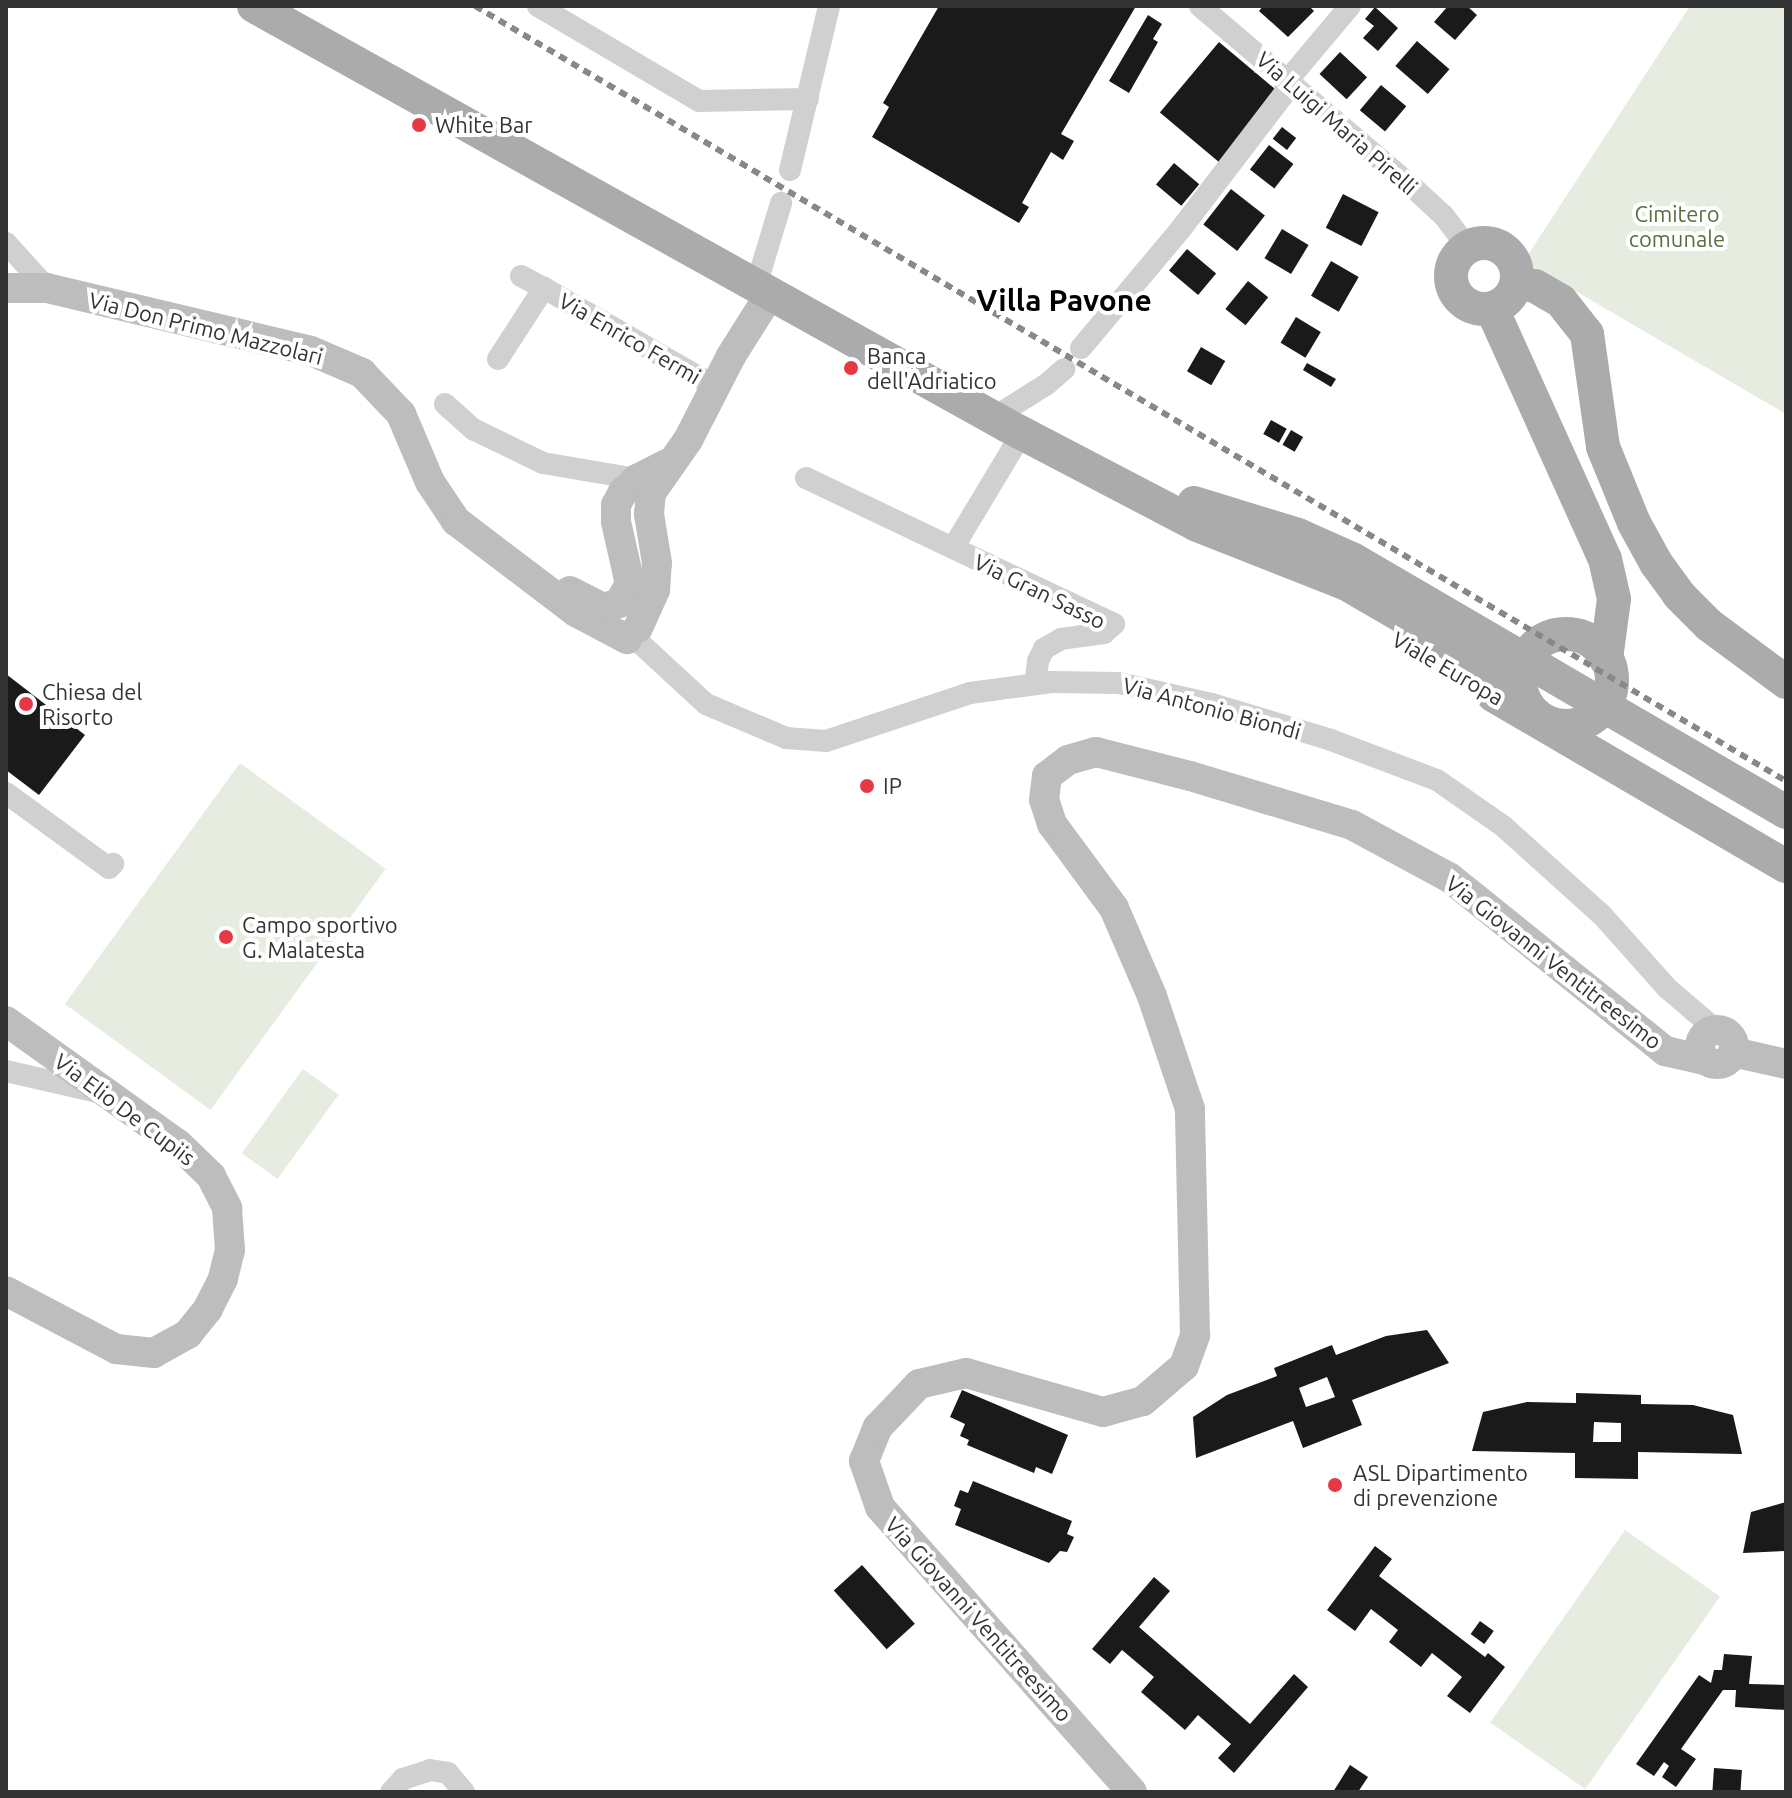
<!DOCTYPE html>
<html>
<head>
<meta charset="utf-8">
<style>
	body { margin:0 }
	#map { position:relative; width:1792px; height:1798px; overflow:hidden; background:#fff; font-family:Ubuntu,sans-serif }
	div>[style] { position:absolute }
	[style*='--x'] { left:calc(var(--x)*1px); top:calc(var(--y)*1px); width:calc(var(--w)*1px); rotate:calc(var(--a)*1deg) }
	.green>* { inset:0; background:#e6ecdf; transform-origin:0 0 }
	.building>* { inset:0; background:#1a1a1a; transform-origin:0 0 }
	.street>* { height:22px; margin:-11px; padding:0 11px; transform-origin:11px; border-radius:11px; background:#d0d0d0 }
	.secondary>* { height:30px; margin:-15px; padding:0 15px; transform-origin:15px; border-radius:15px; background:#bdbdbd }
	.secondary>.ring { margin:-15px; padding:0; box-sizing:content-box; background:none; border:30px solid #bdbdbd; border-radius:50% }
	.primary>* { height:34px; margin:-17px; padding:0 17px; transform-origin:17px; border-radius:17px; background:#ababab }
	.primary>.ring { margin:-17px; padding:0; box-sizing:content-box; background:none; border:34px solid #ababab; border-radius:50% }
	.rail>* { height:6px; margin-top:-3px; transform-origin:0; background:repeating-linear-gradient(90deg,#888 0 8px,transparent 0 14px) }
	.dots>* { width:22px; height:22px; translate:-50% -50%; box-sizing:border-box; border:4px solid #fff; border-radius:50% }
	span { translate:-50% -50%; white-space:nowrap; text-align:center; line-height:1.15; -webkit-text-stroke:8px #fff; paint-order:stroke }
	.street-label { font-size:22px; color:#333 }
	.poi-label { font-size:22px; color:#333 }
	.left { translate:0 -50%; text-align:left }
	.park-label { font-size:22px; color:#56703f }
	.district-label { font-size:30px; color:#000; font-weight:700 }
	.frame { position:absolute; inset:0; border:8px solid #333; pointer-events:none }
</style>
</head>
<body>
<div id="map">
	<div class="green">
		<i style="clip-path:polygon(1690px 6px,1786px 6px,1786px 414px,1524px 261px)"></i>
		<i style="left:240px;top:763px;width:180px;height:298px;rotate:36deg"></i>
		<i style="left:303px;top:1069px;width:44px;height:104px;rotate:36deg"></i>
		<i style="left:1625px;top:1530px;width:116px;height:235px;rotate:35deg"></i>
	</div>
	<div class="building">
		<i style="clip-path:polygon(939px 6px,1136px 6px,1061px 134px,1074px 141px,1063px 160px,1051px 152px,1022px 203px,1029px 207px,1019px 223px,872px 137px,889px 107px,883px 103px)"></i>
		<i style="clip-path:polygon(1263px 6px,1309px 6px,1314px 11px,1288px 37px,1259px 11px)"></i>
		<i style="clip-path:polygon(1448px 6px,1467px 6px,1477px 15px,1455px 40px,1434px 22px)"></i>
		<i style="clip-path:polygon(1375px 7px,1398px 28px,1378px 51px,1363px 38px,1374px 26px,1365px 19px)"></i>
		<i style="clip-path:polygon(1148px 15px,1162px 24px,1153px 39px,1158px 42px,1129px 93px,1109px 81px)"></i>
		<i style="left:1417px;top:41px;width:43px;height:33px;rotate:41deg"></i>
		<i style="left:1219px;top:42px;width:77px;height:92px;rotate:40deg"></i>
		<i style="left:1340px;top:52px;width:37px;height:30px;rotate:43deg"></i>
		<i style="left:1381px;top:85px;width:33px;height:33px;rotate:40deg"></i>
		<i style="left:1282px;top:127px;width:18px;height:15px;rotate:38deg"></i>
		<i style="left:1269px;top:145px;width:31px;height:31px;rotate:38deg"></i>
		<i style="left:1174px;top:163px;width:33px;height:28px;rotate:40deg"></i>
		<i style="left:1231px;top:189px;width:43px;height:45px;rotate:38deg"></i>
		<i style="left:1343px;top:194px;width:40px;height:38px;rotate:27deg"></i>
		<i style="left:1282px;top:229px;width:31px;height:34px;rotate:31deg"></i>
		<i style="left:1187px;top:249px;width:38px;height:28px;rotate:40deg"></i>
		<i style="left:1331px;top:261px;width:32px;height:40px;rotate:30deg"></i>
		<i style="left:1248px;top:281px;width:26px;height:36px;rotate:39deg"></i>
		<i style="left:1296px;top:317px;width:29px;height:30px;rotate:31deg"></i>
		<i style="left:1201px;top:347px;width:28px;height:28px;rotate:30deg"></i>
		<i style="clip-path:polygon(1307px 363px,1336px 379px,1331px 387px,1303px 370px)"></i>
		<i style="left:1271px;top:420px;width:18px;height:16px;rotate:29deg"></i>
		<i style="left:1291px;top:430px;width:14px;height:17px;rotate:30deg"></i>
		<i style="clip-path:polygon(6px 674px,85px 735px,39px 795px,6px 770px)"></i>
		<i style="clip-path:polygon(evenodd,1427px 1330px,1449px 1363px,1352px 1400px,1362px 1425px,1303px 1448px,1293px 1421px,1196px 1458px,1193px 1417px,1227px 1395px,1277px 1376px,1274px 1368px,1332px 1345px,1336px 1355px,1386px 1336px,1427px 1330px,1327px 1377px,1335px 1397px,1306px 1407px,1299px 1388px,1327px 1377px)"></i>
		<i style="clip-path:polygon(962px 1390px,1068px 1435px,1052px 1474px,1036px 1467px,1034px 1473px,967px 1445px,969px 1440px,960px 1436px,965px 1424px,950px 1417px)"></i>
		<i style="clip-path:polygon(evenodd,1576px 1393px,1641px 1395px,1641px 1404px,1693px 1405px,1733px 1415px,1742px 1454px,1638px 1452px,1638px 1479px,1575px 1478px,1575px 1453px,1472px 1451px,1483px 1412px,1527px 1402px,1576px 1403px,1576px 1393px,1594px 1422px,1621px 1423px,1621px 1442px,1593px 1442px,1594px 1422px)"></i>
		<i style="clip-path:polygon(973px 1481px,1072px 1521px,1067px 1534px,1074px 1537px,1067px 1552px,1060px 1551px,1049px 1563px,955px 1525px,961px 1509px,954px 1506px,960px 1490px,968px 1493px)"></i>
		<i style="clip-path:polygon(1786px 1502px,1786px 1551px,1743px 1553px,1751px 1512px)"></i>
		<i style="clip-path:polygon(1375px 1546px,1392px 1559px,1379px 1576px,1485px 1657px,1488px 1653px,1505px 1667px,1470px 1713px,1447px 1696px,1462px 1677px,1432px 1653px,1421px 1667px,1389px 1642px,1398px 1630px,1371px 1609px,1355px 1631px,1327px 1610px)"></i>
		<i style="left:862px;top:1565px;width:79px;height:38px;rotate:48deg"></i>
		<i style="clip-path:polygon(1154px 1577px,1170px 1591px,1139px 1627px,1250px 1724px,1294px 1674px,1308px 1687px,1234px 1773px,1218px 1758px,1231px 1744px,1198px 1715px,1185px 1730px,1141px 1692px,1154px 1677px,1122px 1650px,1110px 1664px,1092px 1649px)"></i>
		<i style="left:1480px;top:1621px;width:17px;height:16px;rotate:36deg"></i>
		<i style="clip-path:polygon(1724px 1654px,1752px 1656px,1749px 1684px,1786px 1685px,1786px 1710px,1735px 1707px,1736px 1690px,1723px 1690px,1681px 1749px,1696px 1759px,1676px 1787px,1662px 1777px,1669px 1766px,1664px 1762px,1654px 1776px,1636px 1764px,1699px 1675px,1711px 1683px,1714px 1670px,1722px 1670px)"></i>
		<i style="clip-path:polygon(1350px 1765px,1368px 1777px,1358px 1792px,1333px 1792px)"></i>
		<i style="left:1714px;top:1768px;width:28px;height:23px;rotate:4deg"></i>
	</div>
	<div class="street">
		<i style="--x:538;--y:6;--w:187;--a:30.5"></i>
		<i style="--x:699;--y:101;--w:109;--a:-1.1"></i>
		<i style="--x:1200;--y:6;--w:272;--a:40.4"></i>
		<i style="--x:1407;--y:182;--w:50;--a:42.6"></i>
		<i style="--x:1444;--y:216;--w:39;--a:53"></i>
		<i style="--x:790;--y:170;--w:169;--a:-76.6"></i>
		<i style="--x:6;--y:243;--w:61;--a:47.7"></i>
		<i style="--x:521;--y:276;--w:26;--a:28"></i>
		<i style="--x:756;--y:286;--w:87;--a:-73.2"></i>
		<i style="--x:1081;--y:348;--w:154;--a:-50"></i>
		<i style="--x:1180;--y:230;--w:171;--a:-52.6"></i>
		<i style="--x:1284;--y:94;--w:13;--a:-77"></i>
		<i style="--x:1287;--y:81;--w:98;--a:-50"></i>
		<i style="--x:498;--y:359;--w:85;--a:-57.1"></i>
		<i style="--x:544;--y:288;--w:198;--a:29.9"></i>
		<i style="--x:445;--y:404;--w:38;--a:42"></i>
		<i style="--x:473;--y:429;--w:78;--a:25.9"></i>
		<i style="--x:543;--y:463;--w:95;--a:9.7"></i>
		<i style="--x:993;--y:418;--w:64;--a:-32.2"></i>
		<i style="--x:1047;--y:384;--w:23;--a:-41"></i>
		<i style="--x:1022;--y:433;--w:134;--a:121"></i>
		<i style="--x:953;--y:548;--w:178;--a:25.3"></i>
		<i style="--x:1114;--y:624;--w:13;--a:138"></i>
		<i style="--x:1104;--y:633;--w:43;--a:172.1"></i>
		<i style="--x:1061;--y:639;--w:20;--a:150"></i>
		<i style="--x:1044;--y:649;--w:13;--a:117"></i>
		<i style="--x:1038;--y:661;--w:23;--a:97"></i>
		<i style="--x:806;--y:478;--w:163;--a:25.5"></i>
		<i style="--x:642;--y:645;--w:87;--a:42.7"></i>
		<i style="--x:706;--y:704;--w:87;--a:23"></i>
		<i style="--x:786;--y:738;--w:40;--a:4.3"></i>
		<i style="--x:826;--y:741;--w:152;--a:-18.4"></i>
		<i style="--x:970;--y:693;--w:82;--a:-7.7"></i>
		<i style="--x:1051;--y:682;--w:68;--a:0.8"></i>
		<i style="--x:1119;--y:683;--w:95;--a:12.7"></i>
		<i style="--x:1212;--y:704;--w:124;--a:16.8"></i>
		<i style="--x:1331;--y:740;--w:113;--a:20.7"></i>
		<i style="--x:1437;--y:780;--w:80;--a:34.9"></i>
		<i style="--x:1503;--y:826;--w:133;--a:42"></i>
		<i style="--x:1602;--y:915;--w:98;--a:48.3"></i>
		<i style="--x:1667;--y:988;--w:63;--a:40.5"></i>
		<i style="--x:6;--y:793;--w:127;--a:36.1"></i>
		<i style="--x:109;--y:868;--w:6;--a:-45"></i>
		<i style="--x:6;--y:1071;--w:94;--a:12.9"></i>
		<i style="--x:391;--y:1792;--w:18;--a:-47"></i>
		<i style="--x:403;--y:1779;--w:28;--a:-18"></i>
		<i style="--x:430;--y:1770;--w:18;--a:9"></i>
		<i style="--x:448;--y:1773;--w:25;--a:50"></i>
	</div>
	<div class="secondary">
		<i style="--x:6;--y:288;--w:41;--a:0"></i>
		<i style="--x:47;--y:288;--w:271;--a:13.4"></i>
		<i style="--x:311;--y:351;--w:56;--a:23.3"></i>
		<i style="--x:362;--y:373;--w:57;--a:46.4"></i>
		<i style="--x:401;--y:414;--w:74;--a:66.9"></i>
		<i style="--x:430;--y:482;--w:47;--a:56.3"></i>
		<i style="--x:456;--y:521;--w:151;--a:37.2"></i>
		<i style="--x:576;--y:612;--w:58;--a:27.9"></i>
		<i style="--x:570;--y:591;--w:38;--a:27"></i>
		<i style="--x:604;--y:608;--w:16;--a:-18"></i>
		<i style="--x:619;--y:603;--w:22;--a:-60"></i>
		<i style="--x:630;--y:584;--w:64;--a:-102.7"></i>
		<i style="--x:616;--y:522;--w:17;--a:-90"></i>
		<i style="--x:616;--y:505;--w:15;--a:-62"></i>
		<i style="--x:623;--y:492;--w:19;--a:-43"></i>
		<i style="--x:637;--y:479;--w:34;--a:-27"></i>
		<i style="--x:638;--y:628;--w:42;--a:-65.9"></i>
		<i style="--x:655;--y:590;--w:27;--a:-86"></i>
		<i style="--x:657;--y:563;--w:50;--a:-99.3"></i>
		<i style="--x:649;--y:514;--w:21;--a:-85"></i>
		<i style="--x:651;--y:493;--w:65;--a:-55.1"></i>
		<i style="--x:688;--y:440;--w:94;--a:-62.9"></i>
		<i style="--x:731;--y:356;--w:73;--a:-57.8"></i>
		<i style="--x:6;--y:1021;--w:211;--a:35.6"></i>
		<i style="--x:178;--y:1144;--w:46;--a:44.1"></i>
		<i style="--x:211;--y:1176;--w:36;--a:63"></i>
		<i style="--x:227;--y:1208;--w:42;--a:85.9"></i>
		<i style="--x:230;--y:1250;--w:30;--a:104"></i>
		<i style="--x:223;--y:1279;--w:34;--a:117"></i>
		<i style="--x:208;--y:1309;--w:32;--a:129"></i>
		<i style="--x:188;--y:1334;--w:39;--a:151"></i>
		<i style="--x:154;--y:1353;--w:38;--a:-174"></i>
		<i style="--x:116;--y:1349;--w:124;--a:-152.2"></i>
		<i class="ring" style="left:1700px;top:1030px;width:4px;height:4px"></i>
		<i style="--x:1733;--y:1052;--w:54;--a:12.8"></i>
		<i style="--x:1132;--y:1792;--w:380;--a:-131.5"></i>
		<i style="--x:880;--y:1507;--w:49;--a:-109.2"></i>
		<i style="--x:864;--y:1461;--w:37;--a:-68"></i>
		<i style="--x:878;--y:1427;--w:59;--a:-46.4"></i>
		<i style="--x:919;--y:1384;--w:48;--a:-13.2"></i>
		<i style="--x:966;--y:1373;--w:142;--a:15.9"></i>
		<i style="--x:1103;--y:1412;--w:41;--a:-15.4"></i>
		<i style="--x:1143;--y:1401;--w:54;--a:-40.5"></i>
		<i style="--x:1184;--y:1366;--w:33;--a:-70"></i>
		<i style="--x:1195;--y:1335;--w:226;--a:-91.3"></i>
		<i style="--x:1190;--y:1109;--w:119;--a:-108.6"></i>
		<i style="--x:1152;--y:996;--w:96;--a:-113.4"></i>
		<i style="--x:1114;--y:908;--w:104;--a:-126.4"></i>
		<i style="--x:1052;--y:824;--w:25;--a:-108"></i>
		<i style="--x:1044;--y:800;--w:24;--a:-83"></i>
		<i style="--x:1047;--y:776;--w:26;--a:-37"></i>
		<i style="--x:1068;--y:760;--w:29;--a:-16"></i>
		<i style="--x:1096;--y:752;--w:97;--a:14.3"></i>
		<i style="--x:1190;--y:776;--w:169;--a:16.8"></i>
		<i style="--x:1352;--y:825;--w:111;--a:28.4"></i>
		<i style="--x:1450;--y:878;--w:276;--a:38.8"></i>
		<i style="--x:1665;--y:1051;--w:41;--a:12.7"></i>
	</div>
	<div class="primary">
		<i style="--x:254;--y:6;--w:863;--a:29.12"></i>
		<i style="--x:1008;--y:426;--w:213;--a:27.6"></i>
		<i style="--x:1197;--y:525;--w:161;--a:21.5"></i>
		<i style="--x:1347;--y:584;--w:121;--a:30.2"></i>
		<i style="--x:1452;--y:645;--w:88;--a:36.2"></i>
		<i class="ring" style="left:1451px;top:243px;width:32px;height:32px"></i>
		<i style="--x:1517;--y:282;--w:18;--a:13"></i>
		<i style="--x:1535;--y:286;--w:30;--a:30"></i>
		<i style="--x:1561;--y:301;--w:42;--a:51.8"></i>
		<i style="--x:1587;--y:334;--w:114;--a:81.9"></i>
		<i style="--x:1603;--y:447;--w:82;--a:67.8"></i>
		<i style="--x:1634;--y:523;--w:46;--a:61.2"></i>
		<i style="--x:1656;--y:563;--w:39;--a:54"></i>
		<i style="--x:1679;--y:595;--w:42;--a:45"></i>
		<i style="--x:1709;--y:625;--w:96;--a:36.5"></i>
		<i style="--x:1492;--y:309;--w:274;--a:65.7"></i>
		<i style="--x:1605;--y:559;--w:41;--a:77.3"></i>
		<i style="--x:1614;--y:599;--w:61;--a:97.6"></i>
		<i style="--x:1194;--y:503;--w:109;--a:17.1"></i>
		<i style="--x:1298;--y:535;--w:59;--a:24"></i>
		<i style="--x:1352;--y:559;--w:502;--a:30.24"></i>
		<i class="ring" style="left:1520px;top:634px;width:58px;height:58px"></i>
		<i style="--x:1493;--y:695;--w:339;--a:30.3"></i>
	</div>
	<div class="rail">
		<i style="--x:475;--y:6;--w:1523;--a:30.59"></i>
	</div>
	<div class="dots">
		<i style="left:419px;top:125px;background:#e63946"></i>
		<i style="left:851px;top:368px;background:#e63946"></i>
		<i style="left:26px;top:704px;background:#e63946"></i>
		<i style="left:867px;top:786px;background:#e63946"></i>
		<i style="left:226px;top:937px;background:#e63946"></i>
		<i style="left:1335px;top:1485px;background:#e63946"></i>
	</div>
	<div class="street-label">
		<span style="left:1337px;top:123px;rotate:41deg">Via Luigi Maria Pirelli</span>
		<span style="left:206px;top:328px;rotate:14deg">Via Don Primo Mazzolari</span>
		<span style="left:630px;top:338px;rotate:30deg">Via Enrico Fermi</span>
		<span style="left:1040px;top:591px;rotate:26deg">Via Gran Sasso</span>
		<span style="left:1448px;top:668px;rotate:30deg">Viale Europa</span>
		<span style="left:1212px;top:708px;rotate:15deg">Via Antonio Biondi</span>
		<span style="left:1554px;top:962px;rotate:38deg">Via Giovanni Ventitreesimo</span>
		<span style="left:125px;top:1109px;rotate:37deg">Via Elio De Cupiis</span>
		<span style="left:979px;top:1619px;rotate:48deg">Via Giovanni Ventitreesimo</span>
	</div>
	<div class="poi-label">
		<span class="left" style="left:435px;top:125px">White Bar</span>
		<span class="left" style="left:867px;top:368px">Banca<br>dell'Adriatico</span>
		<span class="left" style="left:42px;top:704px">Chiesa del<br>Risorto</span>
		<span class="left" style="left:883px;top:786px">IP</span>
		<span class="left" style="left:242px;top:937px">Campo sportivo<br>G. Malatesta</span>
		<span class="left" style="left:1353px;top:1485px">ASL Dipartimento<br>di prevenzione</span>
	</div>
	<div class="park-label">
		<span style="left:1677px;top:226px">Cimitero<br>comunale</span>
	</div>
	<div class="district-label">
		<span style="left:1064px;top:300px">Villa Pavone</span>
	</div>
	<div class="frame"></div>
</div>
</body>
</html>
